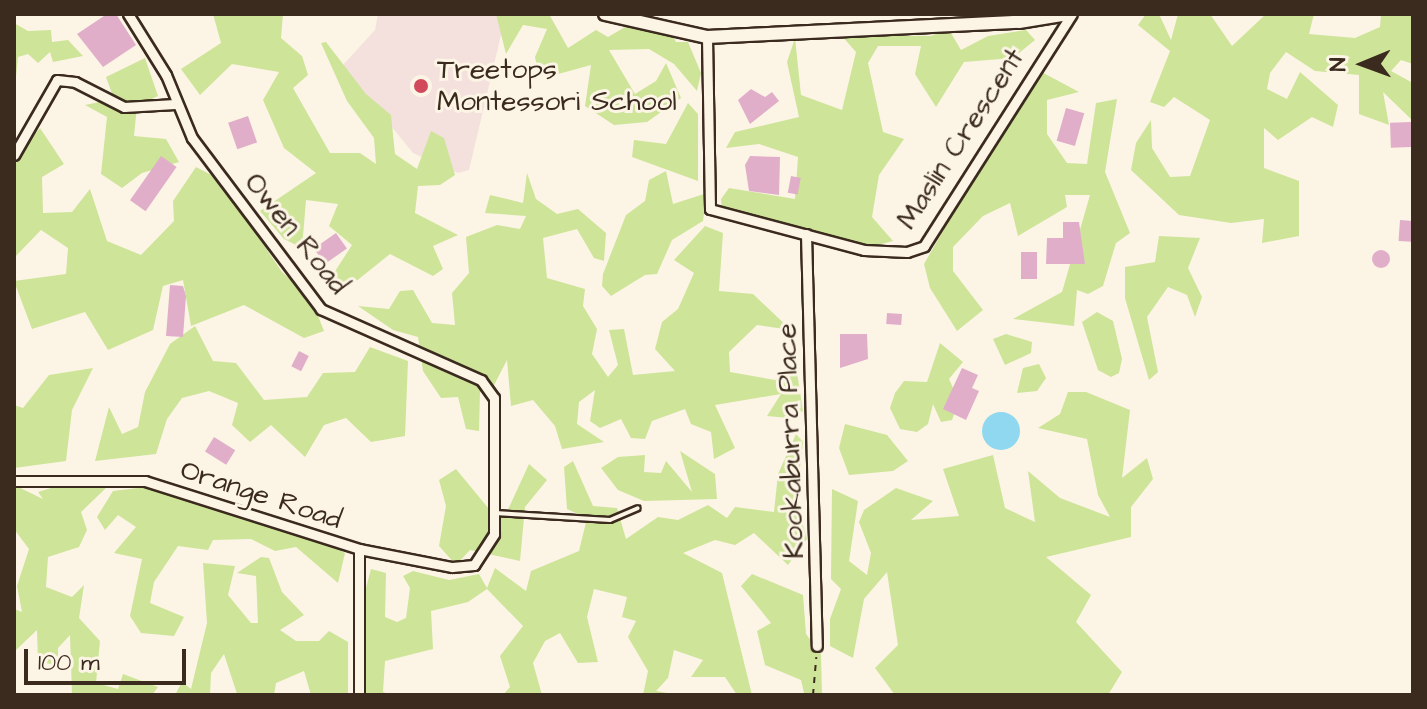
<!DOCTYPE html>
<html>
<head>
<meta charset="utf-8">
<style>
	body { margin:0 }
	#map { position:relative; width:1427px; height:709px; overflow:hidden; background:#fcf5e5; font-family:"Architects Daughter",sans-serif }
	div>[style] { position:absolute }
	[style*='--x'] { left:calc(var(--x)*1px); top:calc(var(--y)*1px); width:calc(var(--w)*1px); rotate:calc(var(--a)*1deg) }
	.built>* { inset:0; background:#f4e0dd }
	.green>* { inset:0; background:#cee499 }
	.water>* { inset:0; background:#8fd8f0 }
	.round { border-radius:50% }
	.building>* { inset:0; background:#e1aeca; transform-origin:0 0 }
	.path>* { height:2px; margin-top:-1px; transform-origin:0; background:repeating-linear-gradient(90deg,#3b2a1e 0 6px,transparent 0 12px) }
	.roads { filter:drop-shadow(2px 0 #3b2a1e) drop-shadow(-2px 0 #3b2a1e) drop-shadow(0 2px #3b2a1e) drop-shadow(0 -2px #3b2a1e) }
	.lane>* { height:4px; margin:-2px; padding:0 2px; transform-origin:2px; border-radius:2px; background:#fcf5e5 }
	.street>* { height:9px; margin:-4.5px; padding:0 4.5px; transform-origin:4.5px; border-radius:4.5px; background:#fcf5e5 }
	.secondary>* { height:12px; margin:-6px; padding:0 6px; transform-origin:6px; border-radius:6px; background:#fcf5e5 }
	.dots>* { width:22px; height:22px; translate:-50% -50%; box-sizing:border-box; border:4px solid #fcf5e5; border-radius:50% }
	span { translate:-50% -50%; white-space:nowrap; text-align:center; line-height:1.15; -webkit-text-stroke:6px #fcf5e5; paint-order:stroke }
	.poi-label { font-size:28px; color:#3b2a1e }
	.left { translate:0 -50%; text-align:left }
	.street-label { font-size:28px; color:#3b2a1e }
	.frame { position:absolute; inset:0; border:16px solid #3b2a1e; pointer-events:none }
	.north { position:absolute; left:1323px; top:24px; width:80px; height:80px; -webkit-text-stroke:6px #fcf5e5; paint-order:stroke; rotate:269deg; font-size:22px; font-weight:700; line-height:32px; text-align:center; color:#3b2a1e }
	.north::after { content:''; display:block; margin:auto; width:28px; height:36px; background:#3b2a1e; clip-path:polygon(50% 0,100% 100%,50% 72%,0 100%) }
	.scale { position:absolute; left:24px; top:649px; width:162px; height:36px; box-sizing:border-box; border:4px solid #3b2a1e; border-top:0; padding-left:10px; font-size:24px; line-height:28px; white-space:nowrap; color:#3b2a1e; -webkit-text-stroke:6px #fcf5e5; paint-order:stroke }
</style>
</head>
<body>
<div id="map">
	<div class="built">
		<i style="clip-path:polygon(378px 14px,506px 14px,469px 170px,458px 173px,413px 153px,342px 66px,375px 30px)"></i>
	</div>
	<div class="green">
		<i style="clip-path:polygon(213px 14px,283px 14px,281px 38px,302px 56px,308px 75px,293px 88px,330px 153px,360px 153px,376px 164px,374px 138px,347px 101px,321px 43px,326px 42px,366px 94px,391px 115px,395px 154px,417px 169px,431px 131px,444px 138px,455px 175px,440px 185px,418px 186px,415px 213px,458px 235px,433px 246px,443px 269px,433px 276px,390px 254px,344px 291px,332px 276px,352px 245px,329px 226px,338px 204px,306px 200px,302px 248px,284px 239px,260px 211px,316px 173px,284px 148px,263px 100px,279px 72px,232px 64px,200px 95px,181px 69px,221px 43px)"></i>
		<i style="clip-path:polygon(496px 14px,549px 14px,568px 48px,596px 30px,608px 37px,632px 23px,670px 30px,676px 42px,688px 42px,701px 73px,697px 91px,674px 64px,649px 49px,609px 50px,635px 94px,656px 81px,666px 63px,681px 98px,647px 122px,614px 125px,585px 106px,591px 65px,551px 76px,538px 72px,535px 57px,547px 29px,523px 25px,506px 54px)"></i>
		<i style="clip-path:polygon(1146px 14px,1159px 14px,1171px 40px,1178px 14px,1210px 14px,1232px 46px,1266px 14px,1314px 14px,1309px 34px,1355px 38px,1380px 27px,1381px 14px,1413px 14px,1413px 64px,1401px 60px,1391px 71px,1413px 83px,1413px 121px,1383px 92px,1389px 125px,1359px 114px,1359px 75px,1315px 71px,1286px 52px,1270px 73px,1267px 89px,1287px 99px,1300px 72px,1338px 105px,1333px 127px,1312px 117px,1278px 140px,1264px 128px,1264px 168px,1299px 181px,1299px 236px,1262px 243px,1264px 219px,1231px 223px,1179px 215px,1131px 170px,1136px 143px,1151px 120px,1152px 148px,1170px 177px,1190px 176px,1210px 120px,1174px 97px,1164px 107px,1150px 102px,1170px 51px,1138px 25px)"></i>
		<i style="clip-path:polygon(14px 23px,28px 31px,51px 30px,52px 42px,68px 40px,83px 56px,53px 62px,50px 52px,38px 63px,28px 54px,18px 57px,14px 97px)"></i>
		<i style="clip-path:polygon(948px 28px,961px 50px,988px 36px,1026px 30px,1035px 40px,1013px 58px,964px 62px,936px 107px,915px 74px,921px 46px,878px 46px,868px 63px,883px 132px,904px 139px,879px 175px,872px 217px,893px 241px,854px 251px,821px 234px,723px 219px,721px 199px,729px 188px,795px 199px,798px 157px,759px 144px,726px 148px,735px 132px,799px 117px,787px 62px,795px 38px,801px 95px,842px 110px,856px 52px,841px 35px,931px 36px)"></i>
		<i style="clip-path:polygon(145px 58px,158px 96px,137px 106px,134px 136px,166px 139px,179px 162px,142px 173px,122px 188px,101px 174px,107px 117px,85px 105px,114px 99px,106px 77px)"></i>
		<i style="clip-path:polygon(1036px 69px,1079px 92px,1047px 100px,1047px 134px,1067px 163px,1087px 164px,1096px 103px,1117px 99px,1105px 172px,1130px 233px,1116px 243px,1103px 286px,1088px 294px,1077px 290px,1074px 326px,1013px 319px,1062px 292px,1090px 195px,1065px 195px,1067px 207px,1018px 236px,1010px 203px,983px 216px,953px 247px,953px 271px,983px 310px,957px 331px,930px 288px,924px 264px)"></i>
		<i style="clip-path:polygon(688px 103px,698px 114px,698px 181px,632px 157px,634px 140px,666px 144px)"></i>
		<i style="clip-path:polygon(40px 128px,64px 164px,42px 177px,43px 213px,72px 212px,90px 189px,107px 241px,141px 255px,174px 221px,173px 201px,196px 167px,219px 179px,282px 272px,311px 298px,324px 331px,304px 338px,244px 305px,191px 326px,183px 280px,163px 286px,153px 330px,108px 350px,85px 312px,32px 329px,14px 281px,66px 274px,68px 248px,41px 230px,14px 258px,14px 158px)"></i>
		<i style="clip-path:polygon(666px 171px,673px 204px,707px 193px,703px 221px,672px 240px,657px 274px,645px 275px,611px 296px,602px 286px,603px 274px,626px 215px,645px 201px,649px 180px)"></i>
		<i style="clip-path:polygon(527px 173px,536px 199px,557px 214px,578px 209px,606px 233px,604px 261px,594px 258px,577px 229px,543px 238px,547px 278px,585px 289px,583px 306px,597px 329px,592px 354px,608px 377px,618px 365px,609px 330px,624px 329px,633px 375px,675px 371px,655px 349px,662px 322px,678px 309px,694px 273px,674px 260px,705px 226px,723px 233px,719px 291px,753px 294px,791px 330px,757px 325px,729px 352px,730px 372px,775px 380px,796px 366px,803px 411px,789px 418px,767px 416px,781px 394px,715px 405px,735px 448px,714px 459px,711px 432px,691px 424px,685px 409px,652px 421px,645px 439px,631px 438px,621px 419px,600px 428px,590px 421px,595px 390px,579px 402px,577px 424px,604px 442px,562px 449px,555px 426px,533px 400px,511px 406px,507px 360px,490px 393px,480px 392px,479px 431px,466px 429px,458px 397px,441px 398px,423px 371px,418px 337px,393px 330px,358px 306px,389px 309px,400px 291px,413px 290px,432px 323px,455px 325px,452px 293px,469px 273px,466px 237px,497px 225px,520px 229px,526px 216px,485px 213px,490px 195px,523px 203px)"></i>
		<i style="clip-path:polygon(1159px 236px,1200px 238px,1188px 268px,1202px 297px,1195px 317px,1187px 295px,1168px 287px,1147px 317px,1158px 372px,1149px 380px,1125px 298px,1125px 267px,1155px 262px)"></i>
		<i style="clip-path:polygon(1097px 312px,1113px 321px,1122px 359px,1119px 373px,1111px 377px,1098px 370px,1082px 322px)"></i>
		<i style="clip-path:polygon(195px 326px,213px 361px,236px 363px,264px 400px,307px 397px,323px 373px,355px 372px,370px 347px,408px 361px,405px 436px,371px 442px,346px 418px,324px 425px,305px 457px,271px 425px,250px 442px,232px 425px,238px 403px,209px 391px,182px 398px,167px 419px,156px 454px,95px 461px,109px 407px,122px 434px,138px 427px,145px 392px,170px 344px)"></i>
		<i style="clip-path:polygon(1006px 334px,1032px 342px,1031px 353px,1005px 365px,993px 339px)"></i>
		<i style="clip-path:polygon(940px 343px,963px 362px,949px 379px,959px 401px,952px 420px,941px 422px,933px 404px,928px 424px,917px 432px,900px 429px,890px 408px,895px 393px,904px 381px,927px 382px)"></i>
		<i style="clip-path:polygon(1039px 364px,1046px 378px,1037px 391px,1017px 393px,1023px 368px)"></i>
		<i style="clip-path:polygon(93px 368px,72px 410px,66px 461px,14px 468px,14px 405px,23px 408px,49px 375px)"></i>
		<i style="clip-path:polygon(1068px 392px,1086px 392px,1130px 410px,1122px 478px,1147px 458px,1153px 479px,1131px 507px,1131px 537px,1046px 557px,1091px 595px,1076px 622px,1122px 672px,1108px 695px,895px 695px,875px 668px,898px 645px,887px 572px,864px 599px,853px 658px,830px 646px,830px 619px,841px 589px,831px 579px,832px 489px,858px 501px,849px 561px,867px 575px,871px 553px,859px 522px,864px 510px,896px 488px,933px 501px,911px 520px,959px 516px,943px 469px,993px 455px,1005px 508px,1035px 522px,1028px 471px,1060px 498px,1110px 517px,1098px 495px,1087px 439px,1038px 428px,1060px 414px)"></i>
		<i style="clip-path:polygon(845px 424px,887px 435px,908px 461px,893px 471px,849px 475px,839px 448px)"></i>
		<i style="clip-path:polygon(796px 434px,803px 442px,796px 502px,807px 539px,788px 565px,754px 533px,735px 545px,715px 540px,683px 553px,722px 573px,752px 695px,737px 695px,725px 677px,691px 677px,703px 660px,674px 650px,668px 678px,656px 691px,678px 695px,643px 695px,648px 671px,628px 637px,636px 621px,622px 617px,627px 597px,594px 589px,587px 617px,598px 662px,578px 663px,560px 633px,545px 641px,533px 663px,542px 695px,503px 695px,510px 687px,500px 656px,523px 626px,487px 589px,468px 602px,431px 611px,433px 649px,385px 661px,383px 692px,391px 695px,360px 695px,360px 610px,371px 569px,386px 573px,385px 617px,397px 622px,406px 618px,410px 588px,403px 576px,413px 571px,449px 580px,479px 574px,487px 588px,495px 568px,526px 591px,531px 571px,579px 551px,587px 518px,567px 509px,564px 467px,573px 461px,593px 506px,617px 508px,626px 539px,658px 517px,678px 520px,708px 505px,727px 518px,735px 507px,774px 512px,778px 474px)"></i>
		<i style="clip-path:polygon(680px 451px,715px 474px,717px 499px,644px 501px,618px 490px,601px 468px,618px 457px,645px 455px,644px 472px,661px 473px,666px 461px,692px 492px)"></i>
		<i style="clip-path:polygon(529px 464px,547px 480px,525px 507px,520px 561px,470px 550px,456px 565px,439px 546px,446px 506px,439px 480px,456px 469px,489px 509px,505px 516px)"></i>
		<i style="clip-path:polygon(147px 480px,235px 516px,307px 529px,345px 553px,338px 583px,296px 547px,275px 551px,251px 539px,213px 540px,208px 550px,178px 546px,154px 582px,150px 603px,184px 617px,174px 636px,141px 633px,130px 616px,142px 559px,114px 553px,136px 527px,118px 515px,105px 530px,97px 517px,113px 491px,146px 487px)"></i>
		<i style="clip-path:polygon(74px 481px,107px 487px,81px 512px,87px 530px,79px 547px,48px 557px,46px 587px,72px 597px,84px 585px,79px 618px,100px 641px,96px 683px,118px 689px,123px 674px,158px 687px,152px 695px,72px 695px,70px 635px,58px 648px,58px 665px,38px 662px,37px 630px,14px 652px,14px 609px,22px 612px,17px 586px,29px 549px,14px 529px,14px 485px,43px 499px,38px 492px)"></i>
		<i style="clip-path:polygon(261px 557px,269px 558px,282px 592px,304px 615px,280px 630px,296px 641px,319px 641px,329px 631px,348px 642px,348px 695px,311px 695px,304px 671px,276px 683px,274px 695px,237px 694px,224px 654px,211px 673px,210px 695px,175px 695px,182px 682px,191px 689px,207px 623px,203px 563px,235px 566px,228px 595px,251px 623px,258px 623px,256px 576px,237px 573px)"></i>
		<i style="clip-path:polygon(752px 574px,803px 595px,806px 634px,821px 654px,822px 695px,798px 695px,804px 693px,801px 680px,765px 665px,757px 631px,771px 623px,741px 586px)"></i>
	</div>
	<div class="water">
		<i class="round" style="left:982px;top:412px;width:38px;height:38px"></i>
	</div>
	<div class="building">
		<i style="clip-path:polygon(107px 14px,116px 14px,136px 45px,103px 67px,77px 34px)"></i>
		<i style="clip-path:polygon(751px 89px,765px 97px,772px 92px,779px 101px,750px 124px,738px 100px)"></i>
		<i style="left:1066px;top:108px;width:19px;height:34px;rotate:16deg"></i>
		<i style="left:248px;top:116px;width:28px;height:21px;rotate:71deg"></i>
		<i style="left:1411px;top:122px;width:25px;height:21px;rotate:88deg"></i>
		<i style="left:161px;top:156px;width:19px;height:54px;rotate:35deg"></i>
		<i style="clip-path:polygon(750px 156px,780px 157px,779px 195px,749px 191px,745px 165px)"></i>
		<i style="left:791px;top:176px;width:10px;height:17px;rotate:11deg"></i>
		<i style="left:1400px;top:220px;width:13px;height:21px;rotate:4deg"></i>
		<i style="clip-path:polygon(1063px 222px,1079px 222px,1085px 264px,1046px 264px,1047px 238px,1063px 238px)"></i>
		<i style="left:336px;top:233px;width:19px;height:27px;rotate:55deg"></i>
		<i class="round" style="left:1372px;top:250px;width:18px;height:18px"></i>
		<i style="left:1021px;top:252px;width:16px;height:27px"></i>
		<i style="clip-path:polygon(170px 285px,183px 286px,186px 296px,183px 337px,166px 336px)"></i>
		<i style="left:887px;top:313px;width:15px;height:11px;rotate:4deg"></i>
		<i style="clip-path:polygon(840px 334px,867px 334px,868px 359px,840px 368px)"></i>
		<i style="left:299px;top:351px;width:11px;height:17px;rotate:27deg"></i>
		<i style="clip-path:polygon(962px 368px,978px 375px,972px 388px,979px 391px,966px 420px,943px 409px)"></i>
		<i style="left:214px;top:437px;width:25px;height:17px;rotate:32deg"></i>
	</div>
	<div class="path">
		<i style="--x:813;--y:695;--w:38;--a:-85"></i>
	</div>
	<div class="roads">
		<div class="lane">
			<i style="--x:495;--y:513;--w:115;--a:3.5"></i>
			<i style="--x:610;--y:520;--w:30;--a:-23"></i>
		</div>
		<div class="street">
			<i style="--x:707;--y:37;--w:172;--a:89"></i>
			<i style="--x:710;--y:209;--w:159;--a:14.9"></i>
			<i style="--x:864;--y:250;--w:43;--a:2.7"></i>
			<i style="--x:907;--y:252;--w:18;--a:-19"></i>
			<i style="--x:924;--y:246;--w:275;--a:-57.5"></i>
			<i style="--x:14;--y:155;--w:86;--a:-60.2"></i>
			<i style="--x:57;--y:80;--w:18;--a:6"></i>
			<i style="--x:75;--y:82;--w:55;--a:27"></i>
			<i style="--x:124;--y:107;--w:51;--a:-3.4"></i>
			<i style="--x:806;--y:234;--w:412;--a:88.5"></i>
			<i style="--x:14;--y:481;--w:131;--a:0"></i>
			<i style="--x:145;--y:481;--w:225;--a:17.6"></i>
			<i style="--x:359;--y:549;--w:95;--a:11"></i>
			<i style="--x:452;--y:567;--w:22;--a:-5"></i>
			<i style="--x:474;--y:565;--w:37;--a:-57"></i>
			<i style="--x:494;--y:534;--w:136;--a:-90"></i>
			<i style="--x:494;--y:398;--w:22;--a:-126"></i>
			<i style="--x:481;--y:380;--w:175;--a:-156.1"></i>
			<i style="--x:321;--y:309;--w:214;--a:-127"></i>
			<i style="--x:192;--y:138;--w:68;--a:-112.4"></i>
			<i style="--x:166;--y:75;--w:72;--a:-121.9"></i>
			<i style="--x:359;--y:549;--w:146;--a:90"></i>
		</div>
		<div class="secondary">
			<i style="--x:605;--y:14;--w:105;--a:12.7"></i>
			<i style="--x:707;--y:37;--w:312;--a:-2.8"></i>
			<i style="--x:1019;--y:22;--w:51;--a:-9.1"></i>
		</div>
	</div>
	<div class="dots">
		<i style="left:421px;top:86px;background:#d1495b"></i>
	</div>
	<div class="poi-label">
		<span class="left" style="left:437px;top:86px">Treetops<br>Montessori School</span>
	</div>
	<div class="street-label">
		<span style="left:961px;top:139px;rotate:-57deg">Maslin Crescent</span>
		<span style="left:296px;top:234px;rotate:51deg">Owen Road</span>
		<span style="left:791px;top:441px;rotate:-92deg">Kookaburra Place</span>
		<span style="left:261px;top:495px;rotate:18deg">Orange Road</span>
	</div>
	<div class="frame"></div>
	<div class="north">N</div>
	<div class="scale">100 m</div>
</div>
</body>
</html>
